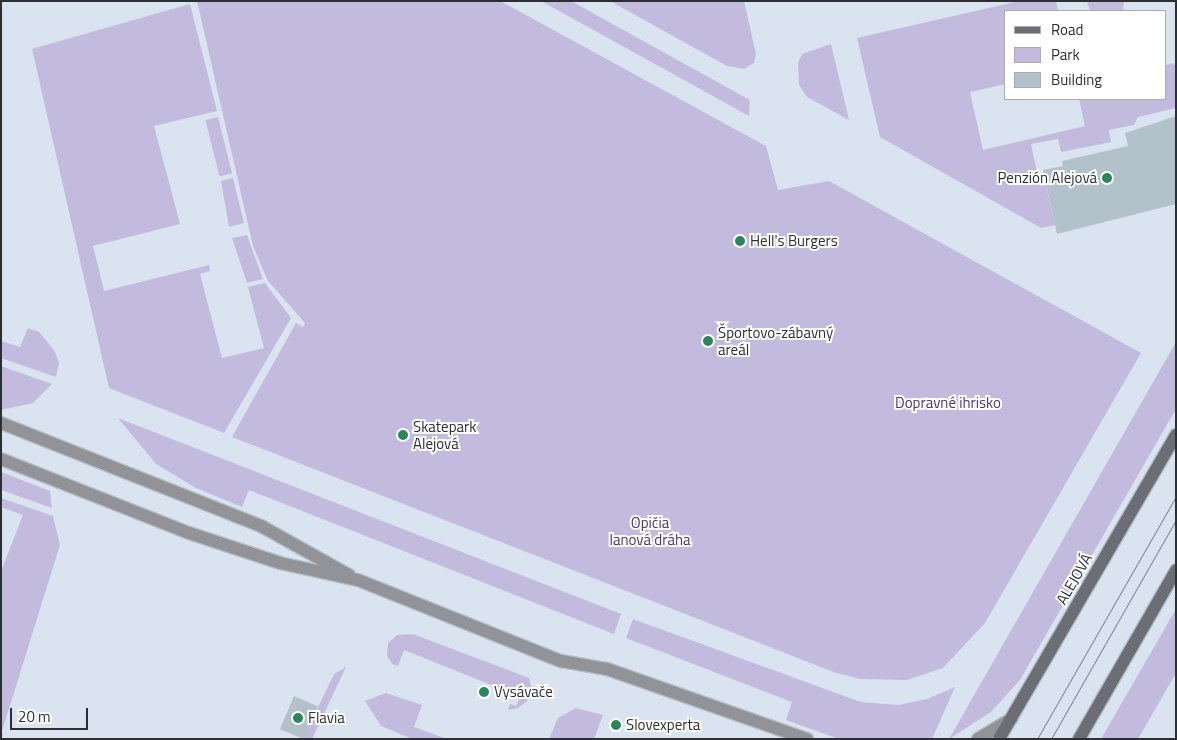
<!DOCTYPE html>
<html>
<head>
<meta charset="utf-8">
<style>
	body { margin:0 }
	#map { position:relative; width:1177px; height:740px; overflow:hidden; background:#dae4f0; font-family:"Titillium Web",sans-serif }
	div>[style] { position:absolute }
	[style*='--x'] { left:calc(var(--x)*1px); top:calc(var(--y)*1px); width:calc(var(--w)*1px); rotate:calc(var(--a)*1deg) }
	.green>* { inset:0; background:#c2bbde; transform-origin:0 0 }
	.building>* { inset:0; background:#b3c1ca; transform-origin:0 0 }
	.roads { filter:drop-shadow(1px 0 #b7c0ca) drop-shadow(-1px 0 #b7c0ca) drop-shadow(0 1px #b7c0ca) drop-shadow(0 -1px #b7c0ca) }
	.street>* { height:12px; margin:-6px; padding:0 6px; transform-origin:6px; border-radius:6px; background:#929399 }
	.secondary>* { height:12px; margin:-6px; padding:0 6px; transform-origin:6px; border-radius:6px; background:#6c6e76 }
	.tram>* { height:1px; margin:-0.5px; padding:0 0.5px; transform-origin:0.5px; border-radius:0.5px; background:#7d848d }
	.dots>* { width:14px; height:14px; translate:-50% -50%; box-sizing:border-box; border:2px solid #fff; border-radius:50% }
	span { translate:-50% -50%; white-space:nowrap; text-align:center; line-height:1.15; -webkit-text-stroke:4px #fff; paint-order:stroke }
	.poi-label { font-size:15px; color:#2b2f34 }
	.right { translate:-100% -50%; text-align:right }
	.left { translate:0 -50%; text-align:left }
	.park-label { font-size:15px; color:#483773 }
	.street-label { font-size:15px; color:#2b2f34 }
	.frame { position:absolute; inset:0; border:2px solid #2b2f34; pointer-events:none }
	.legend { position:absolute; left:1004px; top:10px; width:162px; height:90px; box-sizing:border-box; background:#fff; border:1px solid #aaacae; margin:0; padding:6px 9px; list-style:none; font-size:15px; color:#2b2f34 }
	.legend li { display:flex; align-items:center; gap:10px; height:25px }
	.legend b { width:25px; border:1px solid #aaacae }
	.scale { position:absolute; left:10px; top:708px; width:78px; height:22px; box-sizing:border-box; border:2px solid #2b2f34; border-top:0; padding-left:6px; font-size:15px; line-height:18px; white-space:nowrap; color:#2b2f34; -webkit-text-stroke:4px #fff; paint-order:stroke }
</style>
</head>
<body>
<div id="map">
	<div class="green">
		<i style="clip-path:polygon(197px 1px,500px 1px,766px 146px,778px 190px,829px 181px,1141px 353px,985px 623px,943px 668px,907px 680px,861px 679px,836px 673px,232px 437px,296px 323px,303px 327px,305px 323px,268px 281px,253px 246px)"></i>
		<i style="clip-path:polygon(541px 1px,571px 1px,750px 100px,749px 116px)"></i>
		<i style="clip-path:polygon(610px 1px,744px 1px,756px 54px,754px 63px,744px 69px,727px 66px)"></i>
		<i style="clip-path:polygon(1019px 1px,1056px 1px,1058px 11px,1006px 11px,1006px 84px,970px 92px,983px 150px,1085px 126px,1079px 99px,1166px 99px,1166px 65px,1174px 63px,1176px 70px,1176px 108px,1138px 117px,1134px 125px,1109px 130px,1111px 142px,1061px 152px,1058px 139px,1031px 144px,1040px 186px,1046px 185px,1055px 225px,1041px 228px,880px 137px,857px 38px)"></i>
		<i style="clip-path:polygon(1087px 1px,1124px 1px,1123px 10px,1090px 11px)"></i>
		<i style="clip-path:polygon(190px 4px,217px 111px,154px 126px,180px 224px,93px 246px,104px 291px,209px 265px,210px 271px,200px 274px,222px 358px,264px 348px,248px 287px,265px 283px,291px 318px,224px 433px,109px 388px,32px 49px)"></i>
		<i style="clip-path:polygon(831px 44px,849px 120px,807px 97px,799px 85px,798px 63px,802px 54px)"></i>
		<i style="left:218px;top:117px;width:58px;height:13px;rotate:76deg"></i>
		<i style="clip-path:polygon(233px 178px,244px 223px,229px 227px,221px 181px)"></i>
		<i style="clip-path:polygon(247px 235px,263px 279px,247px 283px,232px 238px)"></i>
		<i style="clip-path:polygon(28px 328px,39px 332px,54px 350px,59px 362px,56px 377px,1px 358px,1px 341px,20px 347px)"></i>
		<i style="clip-path:polygon(1176px 342px,1176px 409px,1020px 680px,991px 712px,949px 739px)"></i>
		<i style="clip-path:polygon(1px 366px,52px 384px,33px 403px,1px 410px)"></i>
		<i style="clip-path:polygon(118px 418px,621px 614px,614px 634px,249px 490px,242px 507px,196px 488px,156px 464px)"></i>
		<i style="clip-path:polygon(1px 472px,50px 491px,52px 508px,1px 490px)"></i>
		<i style="clip-path:polygon(1px 498px,53px 516px,60px 545px,2px 731px,1px 571px,23px 515px,1px 507px)"></i>
		<i style="clip-path:polygon(1176px 609px,1176px 673px,1168px 687px,1138px 739px,1101px 739px)"></i>
		<i style="clip-path:polygon(633px 619px,861px 702px,898px 705px,927px 699px,955px 687px,932px 739px,839px 739px,786px 720px,792px 702px,626px 638px)"></i>
		<i style="clip-path:polygon(413px 634px,529px 678px,532px 690px,527px 701px,518px 708px,508px 710px,510px 704px,516px 706px,519px 699px,514px 694px,404px 650px,398px 666px,392px 664px,387px 656px,388px 643px,397px 635px)"></i>
		<i style="clip-path:polygon(346px 667px,312px 739px,303px 739px,334px 674px)"></i>
		<i style="clip-path:polygon(386px 693px,422px 705px,414px 727px,447px 739px,412px 739px,381px 726px,365px 701px)"></i>
		<i style="clip-path:polygon(576px 708px,603px 715px,594px 739px,549px 739px,558px 718px)"></i>
	</div>
	<div class="building">
		<i style="clip-path:polygon(1176px 116px,1176px 204px,1057px 234px,1043px 170px,1063px 166px,1062px 161px,1128px 146px,1125px 133px)"></i>
		<i style="left:294px;top:696px;width:26px;height:36px;rotate:23deg"></i>
	</div>
	<div class="roads">
		<div class="street">
			<i style="--x:1;--y:423;--w:280;--a:21.6"></i>
			<i style="--x:261;--y:526;--w:101;--a:29.1"></i>
			<i style="--x:1;--y:459;--w:202;--a:21.5"></i>
			<i style="--x:189;--y:533;--w:96;--a:18.2"></i>
			<i style="--x:280;--y:563;--w:80;--a:12.3"></i>
			<i style="--x:358;--y:580;--w:219;--a:21.8"></i>
			<i style="--x:561;--y:661;--w:47;--a:9.9"></i>
			<i style="--x:607;--y:669;--w:212;--a:19.3"></i>
			<i style="--x:978;--y:739;--w:39;--a:-31"></i>
		</div>
		<div class="secondary">
			<i style="--x:999;--y:739;--w:352;--a:-59.8"></i>
			<i style="--x:1079;--y:739;--w:195;--a:-60.1"></i>
		</div>
	</div>
	<div class="tram">
		<i style="--x:1037;--y:739;--w:280;--a:-60.2"></i>
		<i style="--x:1051;--y:739;--w:252;--a:-60.3"></i>
	</div>
	<div class="dots">
		<i style="left:1107px;top:178px;background:#2c855b"></i>
		<i style="left:740px;top:241px;background:#2c855b"></i>
		<i style="left:708px;top:341px;background:#2c855b"></i>
		<i style="left:403px;top:435px;background:#2c855b"></i>
		<i style="left:484px;top:692px;background:#2c855b"></i>
		<i style="left:298px;top:718px;background:#2c855b"></i>
		<i style="left:616px;top:725px;background:#2c855b"></i>
	</div>
	<div class="poi-label">
		<span class="right" style="left:1097px;top:178px">Penzión Alejová</span>
		<span class="left" style="left:750px;top:241px">Hell's Burgers</span>
		<span class="left" style="left:718px;top:341px">Športovo-zábavný<br>areál</span>
		<span class="left" style="left:413px;top:435px">Skatepark<br>Alejová</span>
		<span class="left" style="left:494px;top:692px">Vysávače</span>
		<span class="left" style="left:308px;top:718px">Flavia</span>
		<span class="left" style="left:626px;top:725px">Slovexperta</span>
	</div>
	<div class="park-label">
		<span style="left:948px;top:403px">Dopravné ihrisko</span>
		<span style="left:650px;top:531px">Opičia<br>lanová dráha</span>
	</div>
	<div class="street-label">
		<span style="left:1074px;top:579px;rotate:-60deg">ALEJOVÁ</span>
	</div>
	<div class="frame"></div>
	<ul class="legend">
	<li><b style="height:6px;background:#6c6e76"></b>Road</li>
	<li><b style="height:14px;background:#c2bbde"></b>Park</li>
	<li><b style="height:14px;background:#b3c1ca"></b>Building</li>
	</ul>
	<div class="scale">20 m</div>
</div>
</body>
</html>
